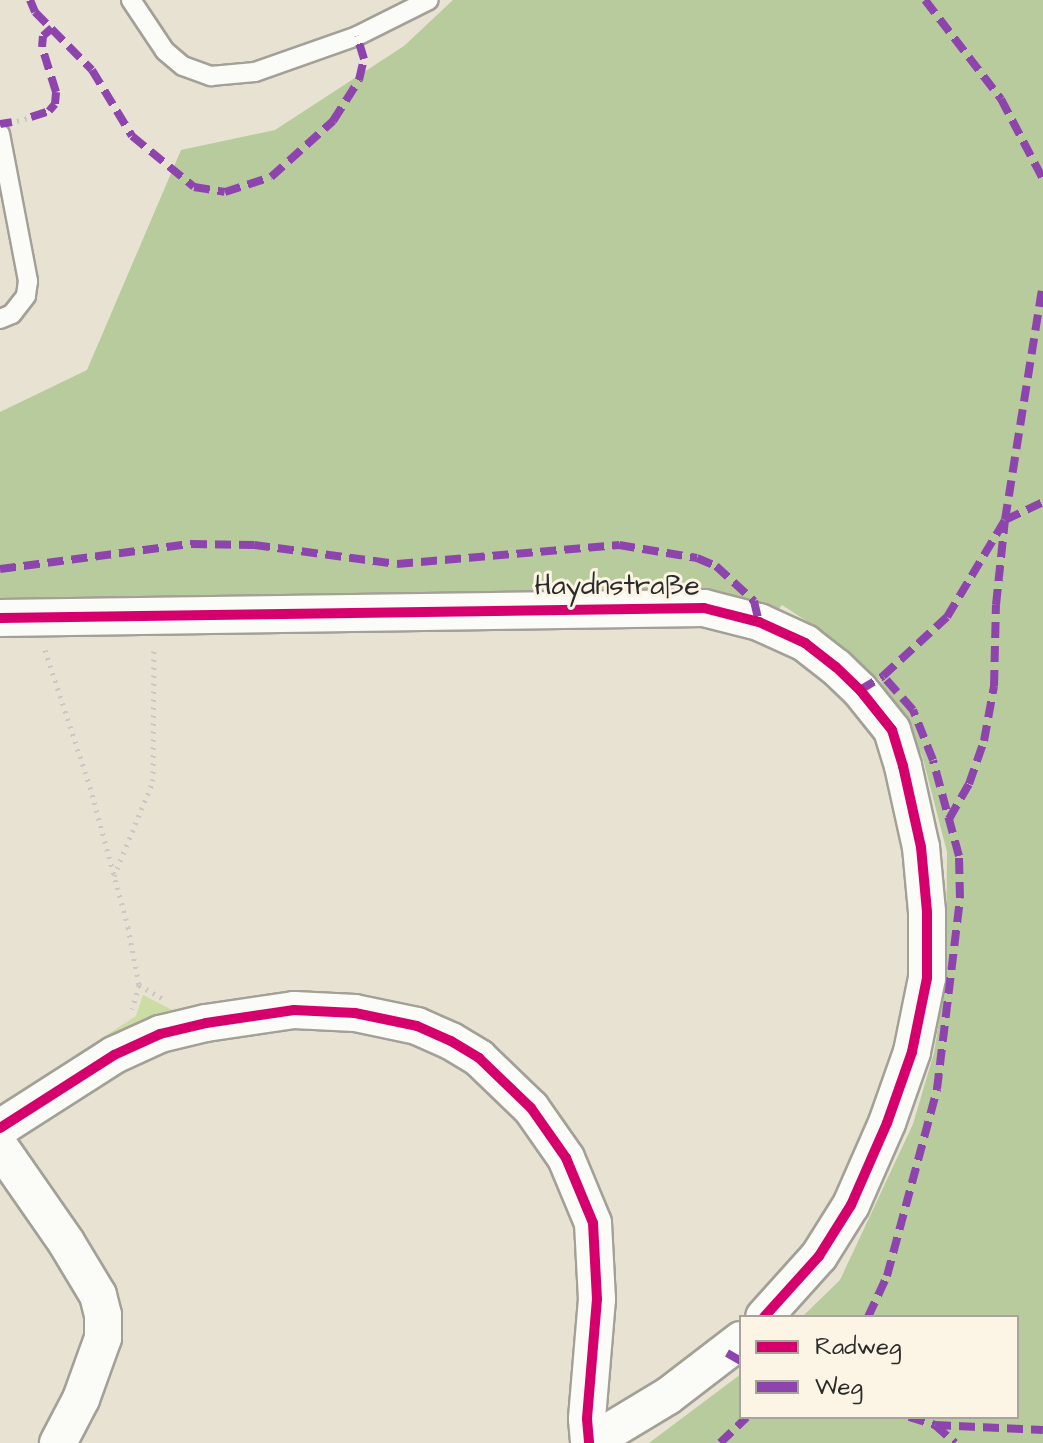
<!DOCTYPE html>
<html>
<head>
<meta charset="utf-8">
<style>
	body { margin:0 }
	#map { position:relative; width:1043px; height:1443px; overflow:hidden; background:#e7e2d2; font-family:"Architects Daughter",sans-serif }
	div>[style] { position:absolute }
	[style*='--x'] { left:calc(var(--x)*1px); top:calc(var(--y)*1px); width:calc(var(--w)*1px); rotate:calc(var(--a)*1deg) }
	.green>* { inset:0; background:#ccdca5 }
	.forest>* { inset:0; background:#b7cb9c }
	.path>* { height:5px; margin-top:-2.5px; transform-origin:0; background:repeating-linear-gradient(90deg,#c9c8c4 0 2px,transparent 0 8px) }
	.roads { filter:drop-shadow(2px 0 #a3a097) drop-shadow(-2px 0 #a3a097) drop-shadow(0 2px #a3a097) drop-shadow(0 -2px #a3a097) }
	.service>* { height:18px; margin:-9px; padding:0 9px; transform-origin:9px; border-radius:9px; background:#fbfbf8 }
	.minor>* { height:36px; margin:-18px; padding:0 18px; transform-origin:18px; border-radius:18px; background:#fbfbf8 }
	.quiet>* { height:8px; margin-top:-4px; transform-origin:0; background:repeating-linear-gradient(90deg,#8e44ad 0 16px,transparent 0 24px) }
	.cycleway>* { height:10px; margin:-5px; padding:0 5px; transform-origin:5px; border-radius:5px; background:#d6006c }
	span { translate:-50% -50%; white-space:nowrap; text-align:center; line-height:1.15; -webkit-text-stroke:6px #fcf5e5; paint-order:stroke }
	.street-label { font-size:28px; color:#2b2b2b }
	.legend { position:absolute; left:739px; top:1315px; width:280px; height:104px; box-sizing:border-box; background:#fcf5e5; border:2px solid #a8a49b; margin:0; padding:10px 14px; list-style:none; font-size:24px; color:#2b2b2b }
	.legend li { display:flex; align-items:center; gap:16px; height:40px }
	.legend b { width:40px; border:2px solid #a8a49b }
</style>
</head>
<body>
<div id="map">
	<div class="green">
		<i style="clip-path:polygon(143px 995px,180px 1014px,33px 1090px,31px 1084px,136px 1016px)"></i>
	</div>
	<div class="forest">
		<i style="clip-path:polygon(453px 0,1043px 0,1043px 1443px,649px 1443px,741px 1374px,741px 1417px,1017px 1417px,1017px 1317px,802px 1317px,840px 1280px,913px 1124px,934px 1053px,946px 975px,947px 852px,922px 755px,880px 680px,831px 637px,782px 605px,775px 613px,0 606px,0 412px,87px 370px,181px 150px,275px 130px,404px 46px)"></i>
	</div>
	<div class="path">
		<i style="--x:17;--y:121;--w:15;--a:-16"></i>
		<i style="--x:45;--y:650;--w:144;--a:71.8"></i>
		<i style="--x:90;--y:787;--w:145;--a:74.8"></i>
		<i style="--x:128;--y:927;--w:59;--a:79.3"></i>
		<i style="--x:139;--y:985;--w:25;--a:106"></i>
		<i style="--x:114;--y:876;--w:103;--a:-67.7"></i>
		<i style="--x:153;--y:781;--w:132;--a:-89.6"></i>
		<i style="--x:139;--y:985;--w:28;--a:30"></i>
	</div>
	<div class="roads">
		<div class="service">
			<i style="--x:131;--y:0;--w:61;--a:56.3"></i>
			<i style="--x:165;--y:51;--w:23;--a:40"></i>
			<i style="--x:183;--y:66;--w:30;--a:20"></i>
			<i style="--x:211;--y:76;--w:44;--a:-5.2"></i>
			<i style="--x:255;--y:72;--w:108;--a:-19.4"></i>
			<i style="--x:357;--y:36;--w:80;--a:-26.6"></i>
			<i style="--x:0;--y:134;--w:150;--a:79.2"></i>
			<i style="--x:28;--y:281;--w:15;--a:98"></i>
			<i style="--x:26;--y:296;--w:23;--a:128"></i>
			<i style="--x:12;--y:314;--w:13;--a:157"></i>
		</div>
		<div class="minor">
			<i style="--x:0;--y:618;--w:704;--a:-0.81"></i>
			<i style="--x:704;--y:608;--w:57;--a:14.3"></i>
			<i style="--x:759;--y:622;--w:51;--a:24.5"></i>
			<i style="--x:805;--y:643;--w:39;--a:38"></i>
			<i style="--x:836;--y:667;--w:33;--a:44"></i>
			<i style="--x:860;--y:690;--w:51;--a:51.3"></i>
			<i style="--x:892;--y:730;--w:38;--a:73"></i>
			<i style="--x:903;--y:766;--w:83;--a:77.5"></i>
			<i style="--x:921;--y:847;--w:65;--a:84.7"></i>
			<i style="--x:927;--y:912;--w:66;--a:90"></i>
			<i style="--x:927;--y:978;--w:76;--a:101.5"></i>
			<i style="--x:912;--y:1052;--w:75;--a:109.4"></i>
			<i style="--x:887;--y:1123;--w:90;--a:113.7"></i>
			<i style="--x:851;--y:1205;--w:60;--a:122.1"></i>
			<i style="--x:819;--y:1256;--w:82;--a:132"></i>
			<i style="--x:0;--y:1128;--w:135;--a:-32.6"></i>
			<i style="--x:114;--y:1055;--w:51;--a:-24.5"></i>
			<i style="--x:160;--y:1034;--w:47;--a:-13.4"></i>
			<i style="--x:206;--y:1023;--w:89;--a:-8.4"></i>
			<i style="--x:294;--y:1010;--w:61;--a:2.8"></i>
			<i style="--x:355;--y:1013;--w:63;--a:11.8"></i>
			<i style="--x:417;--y:1026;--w:37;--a:24"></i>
			<i style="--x:451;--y:1041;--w:33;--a:31"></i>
			<i style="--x:479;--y:1058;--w:72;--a:43.9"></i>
			<i style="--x:531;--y:1108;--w:61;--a:55"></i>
			<i style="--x:566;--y:1158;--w:70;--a:67.4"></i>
			<i style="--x:593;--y:1223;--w:76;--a:87"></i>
			<i style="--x:597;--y:1299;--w:120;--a:94.8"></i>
			<i style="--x:587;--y:1419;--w:24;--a:85"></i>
			<i style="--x:0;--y:1147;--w:116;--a:55.2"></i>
			<i style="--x:66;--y:1242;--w:62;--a:58.9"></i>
			<i style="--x:98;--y:1295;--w:21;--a:76"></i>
			<i style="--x:103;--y:1315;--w:23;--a:90"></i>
			<i style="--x:103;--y:1338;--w:65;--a:109.8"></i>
			<i style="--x:81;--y:1399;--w:50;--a:117.6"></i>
			<i style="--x:590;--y:1443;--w:91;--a:-31.1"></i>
			<i style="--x:668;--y:1396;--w:92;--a:-37.5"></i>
		</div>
	</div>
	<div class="quiet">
		<i style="--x:30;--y:0;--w:13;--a:67"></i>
		<i style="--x:35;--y:12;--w:81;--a:45.5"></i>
		<i style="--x:92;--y:70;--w:77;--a:58.8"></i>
		<i style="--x:132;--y:136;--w:80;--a:39.4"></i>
		<i style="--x:194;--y:187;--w:31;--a:9"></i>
		<i style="--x:225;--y:192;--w:48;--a:-18.1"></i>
		<i style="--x:271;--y:177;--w:84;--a:-42.1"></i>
		<i style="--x:333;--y:121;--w:49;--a:-57.6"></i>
		<i style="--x:359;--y:80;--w:22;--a:-77"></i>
		<i style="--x:364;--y:59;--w:24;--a:-107"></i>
		<i style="--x:925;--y:0;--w:125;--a:52.5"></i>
		<i style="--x:1001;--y:99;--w:90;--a:62.3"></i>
		<i style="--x:31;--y:117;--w:19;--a:-18"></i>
		<i style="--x:49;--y:111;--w:9;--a:-49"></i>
		<i style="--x:55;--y:104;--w:12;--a:-85"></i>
		<i style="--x:56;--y:92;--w:47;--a:-107.3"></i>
		<i style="--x:42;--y:47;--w:11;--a:-85"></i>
		<i style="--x:43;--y:36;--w:12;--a:-42"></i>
		<i style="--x:0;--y:124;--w:12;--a:-9"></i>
		<i style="--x:0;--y:569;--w:193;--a:-7.5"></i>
		<i style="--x:191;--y:544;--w:63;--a:0.9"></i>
		<i style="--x:254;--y:545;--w:144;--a:7.6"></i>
		<i style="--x:397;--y:564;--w:223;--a:-4.9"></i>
		<i style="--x:619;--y:545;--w:79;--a:9.5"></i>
		<i style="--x:697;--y:558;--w:21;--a:23"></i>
		<i style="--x:716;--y:566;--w:52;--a:42.6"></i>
		<i style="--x:754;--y:601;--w:22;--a:77"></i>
		<i style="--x:860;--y:690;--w:27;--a:-31"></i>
		<i style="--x:883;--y:676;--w:87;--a:-42.7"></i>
		<i style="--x:947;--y:617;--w:113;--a:-59.1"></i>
		<i style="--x:1005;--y:520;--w:42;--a:-25.3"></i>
		<i style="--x:949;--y:819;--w:40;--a:-60.3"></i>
		<i style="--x:969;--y:784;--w:46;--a:-70.8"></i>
		<i style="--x:984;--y:741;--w:56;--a:-79.7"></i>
		<i style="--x:994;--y:686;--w:81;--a:-88.6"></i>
		<i style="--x:996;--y:605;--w:85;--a:-84"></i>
		<i style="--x:1005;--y:520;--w:239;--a:-80.9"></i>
		<i style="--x:868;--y:1317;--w:45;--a:-65.1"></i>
		<i style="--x:887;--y:1276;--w:194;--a:-75"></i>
		<i style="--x:937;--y:1089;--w:192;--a:-83.1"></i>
		<i style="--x:960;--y:898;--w:42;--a:-91.4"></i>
		<i style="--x:959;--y:856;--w:99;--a:-105.2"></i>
		<i style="--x:933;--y:760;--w:54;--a:-111.8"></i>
		<i style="--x:913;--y:710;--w:45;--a:-131.4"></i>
		<i style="--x:727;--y:1353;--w:16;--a:30"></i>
		<i style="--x:909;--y:1417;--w:27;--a:17"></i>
		<i style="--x:935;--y:1425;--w:108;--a:2.7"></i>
		<i style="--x:935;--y:1425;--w:27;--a:42"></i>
		<i style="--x:720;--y:1443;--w:37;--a:-44"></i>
	</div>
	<div class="cycleway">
		<i style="--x:0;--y:618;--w:704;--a:-0.81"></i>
		<i style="--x:704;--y:608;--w:57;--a:14.3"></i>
		<i style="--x:759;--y:622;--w:51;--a:24.5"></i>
		<i style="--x:805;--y:643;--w:39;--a:38"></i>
		<i style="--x:836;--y:667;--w:33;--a:44"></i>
		<i style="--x:860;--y:690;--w:51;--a:51.3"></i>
		<i style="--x:892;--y:730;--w:38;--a:73"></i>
		<i style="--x:903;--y:766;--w:83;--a:77.5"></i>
		<i style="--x:921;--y:847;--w:65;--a:84.7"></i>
		<i style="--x:927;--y:912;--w:66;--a:90"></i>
		<i style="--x:927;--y:978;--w:76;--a:101.5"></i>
		<i style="--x:912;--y:1052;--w:75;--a:109.4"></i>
		<i style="--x:887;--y:1123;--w:90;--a:113.7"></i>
		<i style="--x:851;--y:1205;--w:60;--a:122.1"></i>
		<i style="--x:819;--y:1256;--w:82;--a:132"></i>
		<i style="--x:0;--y:1128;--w:135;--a:-32.6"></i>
		<i style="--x:114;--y:1055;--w:51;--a:-24.5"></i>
		<i style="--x:160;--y:1034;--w:47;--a:-13.4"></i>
		<i style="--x:206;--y:1023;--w:89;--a:-8.4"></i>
		<i style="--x:294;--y:1010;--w:61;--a:2.8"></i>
		<i style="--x:355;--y:1013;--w:63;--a:11.8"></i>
		<i style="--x:417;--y:1026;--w:37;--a:24"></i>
		<i style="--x:451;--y:1041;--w:33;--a:31"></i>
		<i style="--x:479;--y:1058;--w:72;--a:43.9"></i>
		<i style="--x:531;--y:1108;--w:61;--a:55"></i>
		<i style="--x:566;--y:1158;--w:70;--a:67.4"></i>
		<i style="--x:593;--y:1223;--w:76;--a:87"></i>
		<i style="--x:597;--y:1299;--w:120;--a:94.8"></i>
		<i style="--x:587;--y:1419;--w:24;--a:85"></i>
	</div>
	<div class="street-label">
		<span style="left:617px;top:586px">Haydnstraße</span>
	</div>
	<ul class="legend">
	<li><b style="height:10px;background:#d6006c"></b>Radweg</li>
	<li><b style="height:10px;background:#8e44ad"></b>Weg</li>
	</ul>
</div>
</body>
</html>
